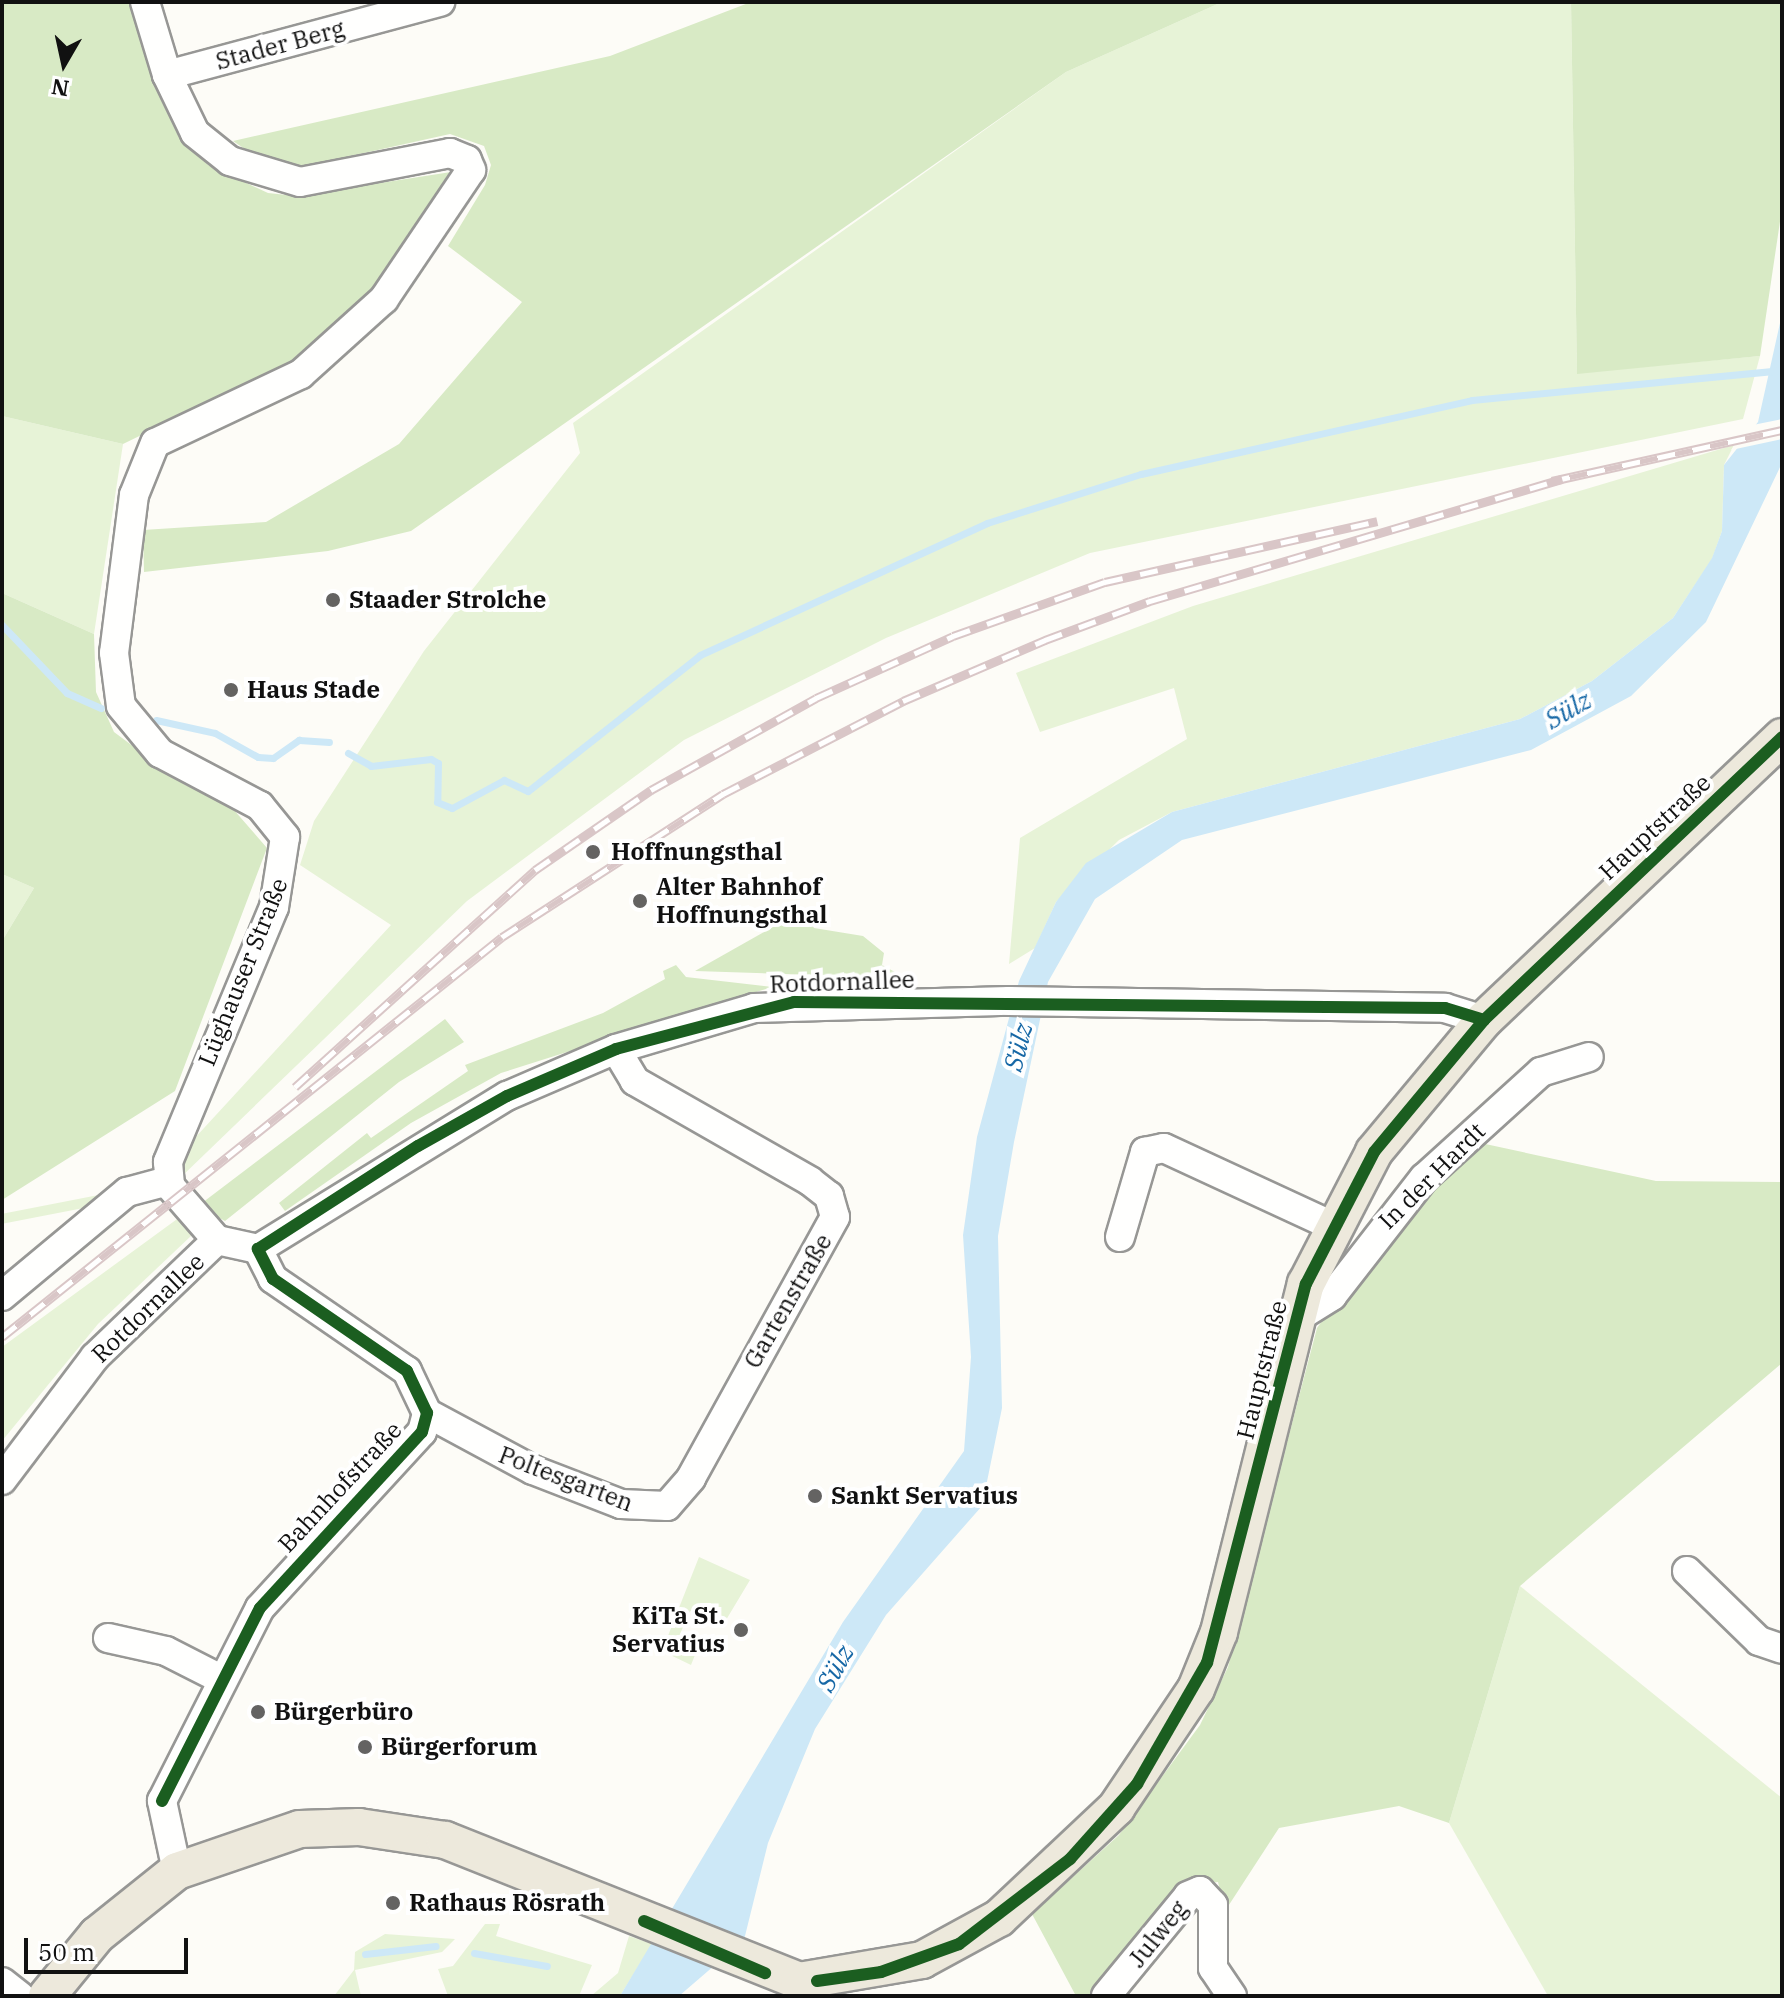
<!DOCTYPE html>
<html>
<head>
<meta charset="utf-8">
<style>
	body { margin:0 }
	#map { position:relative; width:1784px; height:1998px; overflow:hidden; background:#fdfcf7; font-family:"IBM Plex Serif",serif }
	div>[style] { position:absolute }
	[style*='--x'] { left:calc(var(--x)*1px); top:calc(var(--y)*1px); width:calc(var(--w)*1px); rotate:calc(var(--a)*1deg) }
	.green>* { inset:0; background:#e7f3d7; transform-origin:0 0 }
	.forest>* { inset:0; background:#d8eac5 }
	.water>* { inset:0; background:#cde8f7 }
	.pier>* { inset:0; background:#fdfcf7 }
	.stream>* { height:7px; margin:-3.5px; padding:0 3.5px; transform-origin:3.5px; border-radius:3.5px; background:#cde8f7 }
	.roads { filter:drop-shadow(2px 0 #979795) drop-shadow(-2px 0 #979795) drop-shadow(0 2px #979795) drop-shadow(0 -2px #979795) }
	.minor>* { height:28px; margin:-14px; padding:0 14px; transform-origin:14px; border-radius:14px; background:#fffffe }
	.major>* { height:36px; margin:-18px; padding:0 18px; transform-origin:18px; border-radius:18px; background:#ede9dc }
	.rail>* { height:9px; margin-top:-4.5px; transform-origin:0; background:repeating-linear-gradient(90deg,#fff 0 18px,#d9c6c7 0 36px); box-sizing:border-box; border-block:2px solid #d9c6c7 }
	.cycleway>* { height:12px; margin:-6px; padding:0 6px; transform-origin:6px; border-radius:6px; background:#1b5e20 }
	.dots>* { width:22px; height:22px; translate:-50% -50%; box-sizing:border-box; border:4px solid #fff; border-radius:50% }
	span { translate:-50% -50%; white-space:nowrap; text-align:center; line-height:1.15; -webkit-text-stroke:8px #fff; paint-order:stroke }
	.street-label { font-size:24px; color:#111 }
	.poi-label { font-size:24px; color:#111; font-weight:700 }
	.left { translate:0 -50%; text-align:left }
	.right { translate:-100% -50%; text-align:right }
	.water-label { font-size:26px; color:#1768a6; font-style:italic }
	.frame { position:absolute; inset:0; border:4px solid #111; pointer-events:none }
	.north { position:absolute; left:24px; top:24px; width:80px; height:80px; -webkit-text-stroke:6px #fff; paint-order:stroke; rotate:189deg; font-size:22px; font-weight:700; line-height:32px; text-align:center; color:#111 }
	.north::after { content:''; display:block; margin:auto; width:28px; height:36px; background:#111; clip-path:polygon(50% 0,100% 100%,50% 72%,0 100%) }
	.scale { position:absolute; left:24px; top:1938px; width:164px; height:36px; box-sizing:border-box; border:4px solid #111; border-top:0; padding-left:10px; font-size:24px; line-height:28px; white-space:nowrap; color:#111; -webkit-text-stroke:6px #fff; paint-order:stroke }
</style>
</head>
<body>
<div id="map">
	<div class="green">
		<i style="clip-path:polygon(1222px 2px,1571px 2px,1577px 373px,1760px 356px,1743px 419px,1090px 553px,886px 638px,684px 740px,467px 901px,179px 1179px,181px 1153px,391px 925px,300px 865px,314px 821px,424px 651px,580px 453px,573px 423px,1066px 72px)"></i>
		<i style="clip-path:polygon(2px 416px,123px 444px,94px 634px,2px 593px)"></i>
		<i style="clip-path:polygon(1734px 445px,1724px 465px,1722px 531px,1712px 559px,1673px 618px,1592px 681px,1520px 719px,1172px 812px,1119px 840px,1056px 902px,1035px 948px,1009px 964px,1020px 838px,1187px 739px,1174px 688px,1040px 732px,1016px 673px,1193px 606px)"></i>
		<i style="clip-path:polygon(2px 874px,34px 888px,2px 941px)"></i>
		<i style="left:155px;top:1184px;width:10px;height:192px;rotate:79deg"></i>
		<i style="clip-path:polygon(184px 1214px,191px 1236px,98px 1324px,2px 1441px,2px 1347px)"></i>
		<i style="clip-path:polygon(699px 1557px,750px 1580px,723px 1625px,690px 1611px,677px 1641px,697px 1650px,691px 1665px,662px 1651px)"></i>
		<i style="clip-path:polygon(1520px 1586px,1782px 1798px,1782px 1996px,1548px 1996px,1449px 1823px)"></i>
		<i style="clip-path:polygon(485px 1924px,500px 1924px,496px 1936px,592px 1965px,579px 1996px,448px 1996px,438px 1969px,453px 1966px)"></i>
		<i style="clip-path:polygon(385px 1934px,455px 1939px,442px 1952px,355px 1970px,361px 1996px,334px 1996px,354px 1970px,355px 1952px)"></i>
		<i style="clip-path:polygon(629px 1936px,652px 1944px,620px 1996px,591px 1996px,618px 1973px)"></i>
	</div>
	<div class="forest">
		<i style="clip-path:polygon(2px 2px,133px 2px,177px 127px,208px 165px,268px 193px,296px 196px,451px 172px,380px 281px,312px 352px,123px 444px,2px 416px)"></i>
		<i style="clip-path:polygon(751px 2px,1222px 2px,1066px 72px,411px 531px,328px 551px,144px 572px,143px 530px,266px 522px,399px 444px,522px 302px,448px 246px,485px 185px,491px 165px,484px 146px,450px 134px,301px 167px,264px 162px,233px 141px,610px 56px)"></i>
		<i style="clip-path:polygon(1571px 2px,1782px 2px,1782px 208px,1760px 356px,1577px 374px)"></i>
		<i style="clip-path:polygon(2px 593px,94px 634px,96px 692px,114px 732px,185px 785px,227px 802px,267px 848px,175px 1091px,2px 1200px,2px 941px,34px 888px,2px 874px)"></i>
		<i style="clip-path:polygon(803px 910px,814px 928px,863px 936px,884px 953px,882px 965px,906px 978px,695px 971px)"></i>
		<i style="clip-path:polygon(676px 965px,686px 977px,772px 987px,501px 1073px,411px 1123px,285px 1211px,279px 1203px,367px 1133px,371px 1138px,468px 1071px,465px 1065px,603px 1013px,665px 979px,663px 971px)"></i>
		<i style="clip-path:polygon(445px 1019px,464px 1042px,399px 1082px,225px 1221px,198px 1206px)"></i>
		<i style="clip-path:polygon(1476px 1142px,1656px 1181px,1782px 1182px,1782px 1363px,1520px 1586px,1449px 1823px,1399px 1806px,1279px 1828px,1225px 1911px,1218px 1882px,1180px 1887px,1092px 1996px,1076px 1996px,1032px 1914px,1119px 1835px,1200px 1725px,1228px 1667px,1317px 1328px,1395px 1219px)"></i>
	</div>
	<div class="water">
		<i style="clip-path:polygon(1782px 314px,1782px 463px,1706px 622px,1631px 696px,1531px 750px,1182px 840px,1095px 899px,1048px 982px,1014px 1142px,998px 1236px,1002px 1408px,982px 1506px,886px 1615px,815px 1729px,768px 1843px,744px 1940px,679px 1996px,620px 1996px,843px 1622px,964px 1451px,971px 1357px,963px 1235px,977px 1137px,1019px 981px,1056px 902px,1086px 863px,1172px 812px,1520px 719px,1592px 681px,1673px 618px,1712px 558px,1722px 531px,1724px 465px,1758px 422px)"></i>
	</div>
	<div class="pier">
		<i style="clip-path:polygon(1782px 419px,1782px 439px,1731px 450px,1748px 426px)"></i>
	</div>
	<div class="stream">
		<i style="--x:2;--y:625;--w:94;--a:46.3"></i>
		<i style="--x:67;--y:693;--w:37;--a:24"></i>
		<i style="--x:156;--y:720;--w:60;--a:12.4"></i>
		<i style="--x:215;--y:733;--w:49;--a:29.2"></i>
		<i style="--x:258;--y:757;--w:15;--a:4"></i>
		<i style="--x:273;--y:758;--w:32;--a:-35"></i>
		<i style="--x:299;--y:740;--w:30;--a:4"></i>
		<i style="--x:348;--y:753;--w:26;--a:29"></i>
		<i style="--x:371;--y:766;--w:60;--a:-6.7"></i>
		<i style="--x:431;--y:759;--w:8;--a:30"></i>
		<i style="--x:438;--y:763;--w:39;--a:91"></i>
		<i style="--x:437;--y:802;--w:16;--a:22"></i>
		<i style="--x:452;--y:808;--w:59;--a:-28.3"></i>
		<i style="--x:504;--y:780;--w:26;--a:25"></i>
		<i style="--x:528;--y:791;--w:219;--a:-38.3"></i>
		<i style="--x:700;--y:655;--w:316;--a:-24.7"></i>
		<i style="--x:987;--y:523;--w:162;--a:-17.7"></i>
		<i style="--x:1141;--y:474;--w:339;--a:-12.6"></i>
		<i style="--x:1472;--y:400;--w:311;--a:-5.5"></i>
		<i style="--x:474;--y:1953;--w:74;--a:10.1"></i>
		<i style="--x:365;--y:1954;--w:71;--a:-6.4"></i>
	</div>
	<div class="roads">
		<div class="minor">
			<i style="--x:145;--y:2;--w:76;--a:73.2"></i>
			<i style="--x:167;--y:75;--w:64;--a:64.2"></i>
			<i style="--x:195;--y:133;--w:45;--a:38.7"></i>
			<i style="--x:230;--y:161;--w:73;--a:16.7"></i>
			<i style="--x:300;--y:182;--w:153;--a:-10.9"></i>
			<i style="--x:450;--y:153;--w:18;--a:22"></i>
			<i style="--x:467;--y:160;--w:11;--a:68"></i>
			<i style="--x:471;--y:170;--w:156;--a:124"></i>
			<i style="--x:384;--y:299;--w:112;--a:137.9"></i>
			<i style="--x:301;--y:374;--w:161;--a:154.7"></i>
			<i style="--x:155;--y:443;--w:56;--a:112"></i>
			<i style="--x:134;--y:495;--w:159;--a:97.2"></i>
			<i style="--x:114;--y:653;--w:53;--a:82.5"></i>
			<i style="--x:121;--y:706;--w:61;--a:50.3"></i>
			<i style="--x:160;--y:753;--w:113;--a:27.9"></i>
			<i style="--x:260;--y:806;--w:40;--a:51"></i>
			<i style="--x:285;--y:837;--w:71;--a:98.9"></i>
			<i style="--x:274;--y:907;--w:276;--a:112.6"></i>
			<i style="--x:168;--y:1162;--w:24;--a:85"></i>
			<i style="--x:170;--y:1186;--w:72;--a:49"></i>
			<i style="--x:167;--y:75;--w:283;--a:-15"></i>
			<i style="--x:1120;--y:1237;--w:89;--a:-73.6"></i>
			<i style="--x:1145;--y:1152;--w:19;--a:-12"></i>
			<i style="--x:1164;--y:1148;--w:184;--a:24.8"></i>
			<i style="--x:217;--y:1240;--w:42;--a:12.4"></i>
			<i style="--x:258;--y:1249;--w:292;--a:-31.6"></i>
			<i style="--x:507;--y:1096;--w:119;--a:-23.3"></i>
			<i style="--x:616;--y:1049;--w:144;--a:-16.5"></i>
			<i style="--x:754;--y:1008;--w:255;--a:-1.6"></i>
			<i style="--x:1009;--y:1001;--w:436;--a:0.9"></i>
			<i style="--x:1445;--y:1008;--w:41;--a:17.1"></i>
			<i style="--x:2;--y:1296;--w:163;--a:-39.8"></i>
			<i style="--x:127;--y:1192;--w:42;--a:-15"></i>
			<i style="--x:1295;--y:1319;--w:44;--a:-31.9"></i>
			<i style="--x:1332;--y:1296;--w:150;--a:-52.1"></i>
			<i style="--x:1424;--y:1178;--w:158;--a:-42.2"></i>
			<i style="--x:1541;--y:1072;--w:50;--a:-17.4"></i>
			<i style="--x:427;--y:1413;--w:120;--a:28.3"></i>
			<i style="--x:533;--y:1470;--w:94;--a:21.1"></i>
			<i style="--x:621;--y:1504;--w:46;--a:2.5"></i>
			<i style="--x:667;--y:1506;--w:37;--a:-49"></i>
			<i style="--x:691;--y:1478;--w:298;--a:-61.1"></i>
			<i style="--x:835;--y:1217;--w:22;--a:-106"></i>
			<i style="--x:829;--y:1196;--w:24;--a:-142"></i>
			<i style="--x:810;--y:1181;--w:202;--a:-150.3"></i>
			<i style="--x:635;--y:1081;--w:37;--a:-121"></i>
			<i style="--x:2;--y:1480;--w:154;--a:-52.9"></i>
			<i style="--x:95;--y:1357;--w:169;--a:-43.8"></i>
			<i style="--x:1687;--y:1571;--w:100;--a:44.2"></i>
			<i style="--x:1759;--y:1641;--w:24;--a:19"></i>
			<i style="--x:108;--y:1638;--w:59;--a:12.6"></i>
			<i style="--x:166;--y:1651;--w:62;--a:27"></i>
			<i style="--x:177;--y:1871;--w:72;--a:-102.1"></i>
			<i style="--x:162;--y:1801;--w:216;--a:-63.1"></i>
			<i style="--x:260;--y:1608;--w:239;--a:-47.4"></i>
			<i style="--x:422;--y:1432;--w:20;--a:-75"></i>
			<i style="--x:427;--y:1413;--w:47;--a:-115.5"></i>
			<i style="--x:407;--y:1371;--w:163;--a:-145.5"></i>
			<i style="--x:273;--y:1279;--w:34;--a:-117"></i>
			<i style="--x:2;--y:1982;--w:23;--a:38"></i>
			<i style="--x:1106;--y:1996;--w:129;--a:-50.6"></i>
			<i style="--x:1188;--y:1896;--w:13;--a:-23"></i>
			<i style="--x:1200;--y:1891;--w:19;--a:47"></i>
			<i style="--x:1213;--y:1905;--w:63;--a:90"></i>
			<i style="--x:1213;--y:1968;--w:34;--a:56"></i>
		</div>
		<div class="major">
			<i style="--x:47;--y:1996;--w:79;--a:-50.7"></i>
			<i style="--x:97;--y:1935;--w:102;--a:-38.7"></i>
			<i style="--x:177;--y:1871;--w:130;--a:-18.9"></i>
			<i style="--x:300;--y:1829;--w:59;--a:-1.9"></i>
			<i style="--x:359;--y:1827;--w:87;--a:8.6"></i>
			<i style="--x:445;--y:1840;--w:381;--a:21.7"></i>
			<i style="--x:799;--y:1981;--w:125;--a:-9.7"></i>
			<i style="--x:922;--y:1960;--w:88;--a:-28.6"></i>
			<i style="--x:999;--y:1918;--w:161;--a:-43.2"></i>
			<i style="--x:1116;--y:1808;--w:143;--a:-56.1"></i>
			<i style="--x:1196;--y:1689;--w:61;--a:-68"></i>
			<i style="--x:1219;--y:1632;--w:359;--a:-76"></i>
			<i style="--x:1306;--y:1284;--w:148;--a:-62.7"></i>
			<i style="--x:1374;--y:1152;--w:172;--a:-50.2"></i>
			<i style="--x:1484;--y:1020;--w:411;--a:-43.5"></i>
		</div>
	</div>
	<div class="rail">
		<i style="--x:1552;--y:481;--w:236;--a:-12.5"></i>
		<i style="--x:295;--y:1087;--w:324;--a:-42.1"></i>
		<i style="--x:535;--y:870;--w:141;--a:-34.6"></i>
		<i style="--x:651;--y:790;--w:189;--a:-29.1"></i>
		<i style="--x:816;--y:698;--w:150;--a:-24.3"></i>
		<i style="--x:953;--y:636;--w:161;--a:-19.6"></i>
		<i style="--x:1105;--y:582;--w:279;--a:-12.6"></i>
		<i style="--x:2;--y:1337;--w:640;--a:-38.66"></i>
		<i style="--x:502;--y:937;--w:263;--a:-32.9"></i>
		<i style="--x:723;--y:794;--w:203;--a:-27.3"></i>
		<i style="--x:903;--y:701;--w:155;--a:-23.2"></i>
		<i style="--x:1045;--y:640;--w:112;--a:-20.4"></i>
		<i style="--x:1150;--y:601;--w:430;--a:-16.5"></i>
	</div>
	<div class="cycleway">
		<i style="--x:162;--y:1801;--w:216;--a:-63.1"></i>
		<i style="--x:260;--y:1608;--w:239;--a:-47.4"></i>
		<i style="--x:422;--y:1432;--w:20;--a:-75"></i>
		<i style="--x:427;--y:1413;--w:47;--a:-115.5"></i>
		<i style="--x:407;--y:1371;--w:163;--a:-145.5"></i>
		<i style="--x:273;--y:1279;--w:34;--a:-117"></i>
		<i style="--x:258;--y:1249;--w:190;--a:-32.8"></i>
		<i style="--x:418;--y:1146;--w:102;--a:-29.3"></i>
		<i style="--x:507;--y:1096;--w:119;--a:-23.3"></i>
		<i style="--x:616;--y:1049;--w:184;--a:-14.8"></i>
		<i style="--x:794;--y:1002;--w:651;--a:0.53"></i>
		<i style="--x:1445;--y:1008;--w:41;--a:17.1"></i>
		<i style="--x:644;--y:1921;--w:132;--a:23.3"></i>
		<i style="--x:817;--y:1981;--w:65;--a:-8"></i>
		<i style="--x:881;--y:1972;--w:83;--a:-19.7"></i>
		<i style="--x:959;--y:1944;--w:140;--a:-37.4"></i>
		<i style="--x:1070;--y:1859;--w:101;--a:-48.2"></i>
		<i style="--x:1137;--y:1784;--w:140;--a:-60"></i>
		<i style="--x:1207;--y:1663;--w:392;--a:-75.4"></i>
		<i style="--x:1306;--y:1284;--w:148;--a:-62.7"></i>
		<i style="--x:1374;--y:1152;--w:172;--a:-50.2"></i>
		<i style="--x:1484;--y:1020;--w:411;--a:-43.5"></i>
	</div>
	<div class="dots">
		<i style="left:333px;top:600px;background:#646362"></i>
		<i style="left:231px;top:690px;background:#646362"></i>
		<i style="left:593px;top:852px;background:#646362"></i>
		<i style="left:640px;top:901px;background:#646362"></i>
		<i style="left:815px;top:1496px;background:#646362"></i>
		<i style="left:741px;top:1630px;background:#646362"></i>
		<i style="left:258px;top:1712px;background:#646362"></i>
		<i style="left:365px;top:1747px;background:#646362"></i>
		<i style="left:393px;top:1903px;background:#646362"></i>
	</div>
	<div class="street-label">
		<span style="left:280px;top:45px;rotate:-15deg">Stader Berg</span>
		<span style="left:1655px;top:827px;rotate:-43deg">Hauptstraße</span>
		<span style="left:243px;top:972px;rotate:-68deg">Lüghauser Straße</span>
		<span style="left:842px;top:982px;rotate:-2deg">Rotdornallee</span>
		<span style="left:1432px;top:1176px;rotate:-45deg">In der Hardt</span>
		<span style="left:788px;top:1301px;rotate:-60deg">Gartenstraße</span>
		<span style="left:148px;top:1308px;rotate:-44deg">Rotdornallee</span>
		<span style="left:1262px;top:1370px;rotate:-76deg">Hauptstraße</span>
		<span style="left:566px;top:1479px;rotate:21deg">Poltesgarten</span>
		<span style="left:340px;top:1487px;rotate:-47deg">Bahnhofstraße</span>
		<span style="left:1158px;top:1934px;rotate:-51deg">Julweg</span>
	</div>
	<div class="poi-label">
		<span class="left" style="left:349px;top:600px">Staader Strolche</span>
		<span class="left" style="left:247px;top:690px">Haus Stade</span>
		<span class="left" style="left:611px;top:852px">Hoffnungsthal</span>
		<span class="left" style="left:656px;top:901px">Alter Bahnhof<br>Hoffnungsthal</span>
		<span class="left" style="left:831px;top:1496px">Sankt Servatius</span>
		<span class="right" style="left:725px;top:1630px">KiTa St.<br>Servatius</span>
		<span class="left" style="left:274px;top:1712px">Bürgerbüro</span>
		<span class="left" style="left:381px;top:1747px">Bürgerforum</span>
		<span class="left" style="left:409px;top:1903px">Rathaus Rösrath</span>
	</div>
	<div class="water-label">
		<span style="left:1568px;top:710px;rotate:-30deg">Sülz</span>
		<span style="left:1018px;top:1047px;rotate:-76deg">Sülz</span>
		<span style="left:835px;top:1668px;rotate:-61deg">Sülz</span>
	</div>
	<div class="frame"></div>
	<div class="north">N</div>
	<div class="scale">50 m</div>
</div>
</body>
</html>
